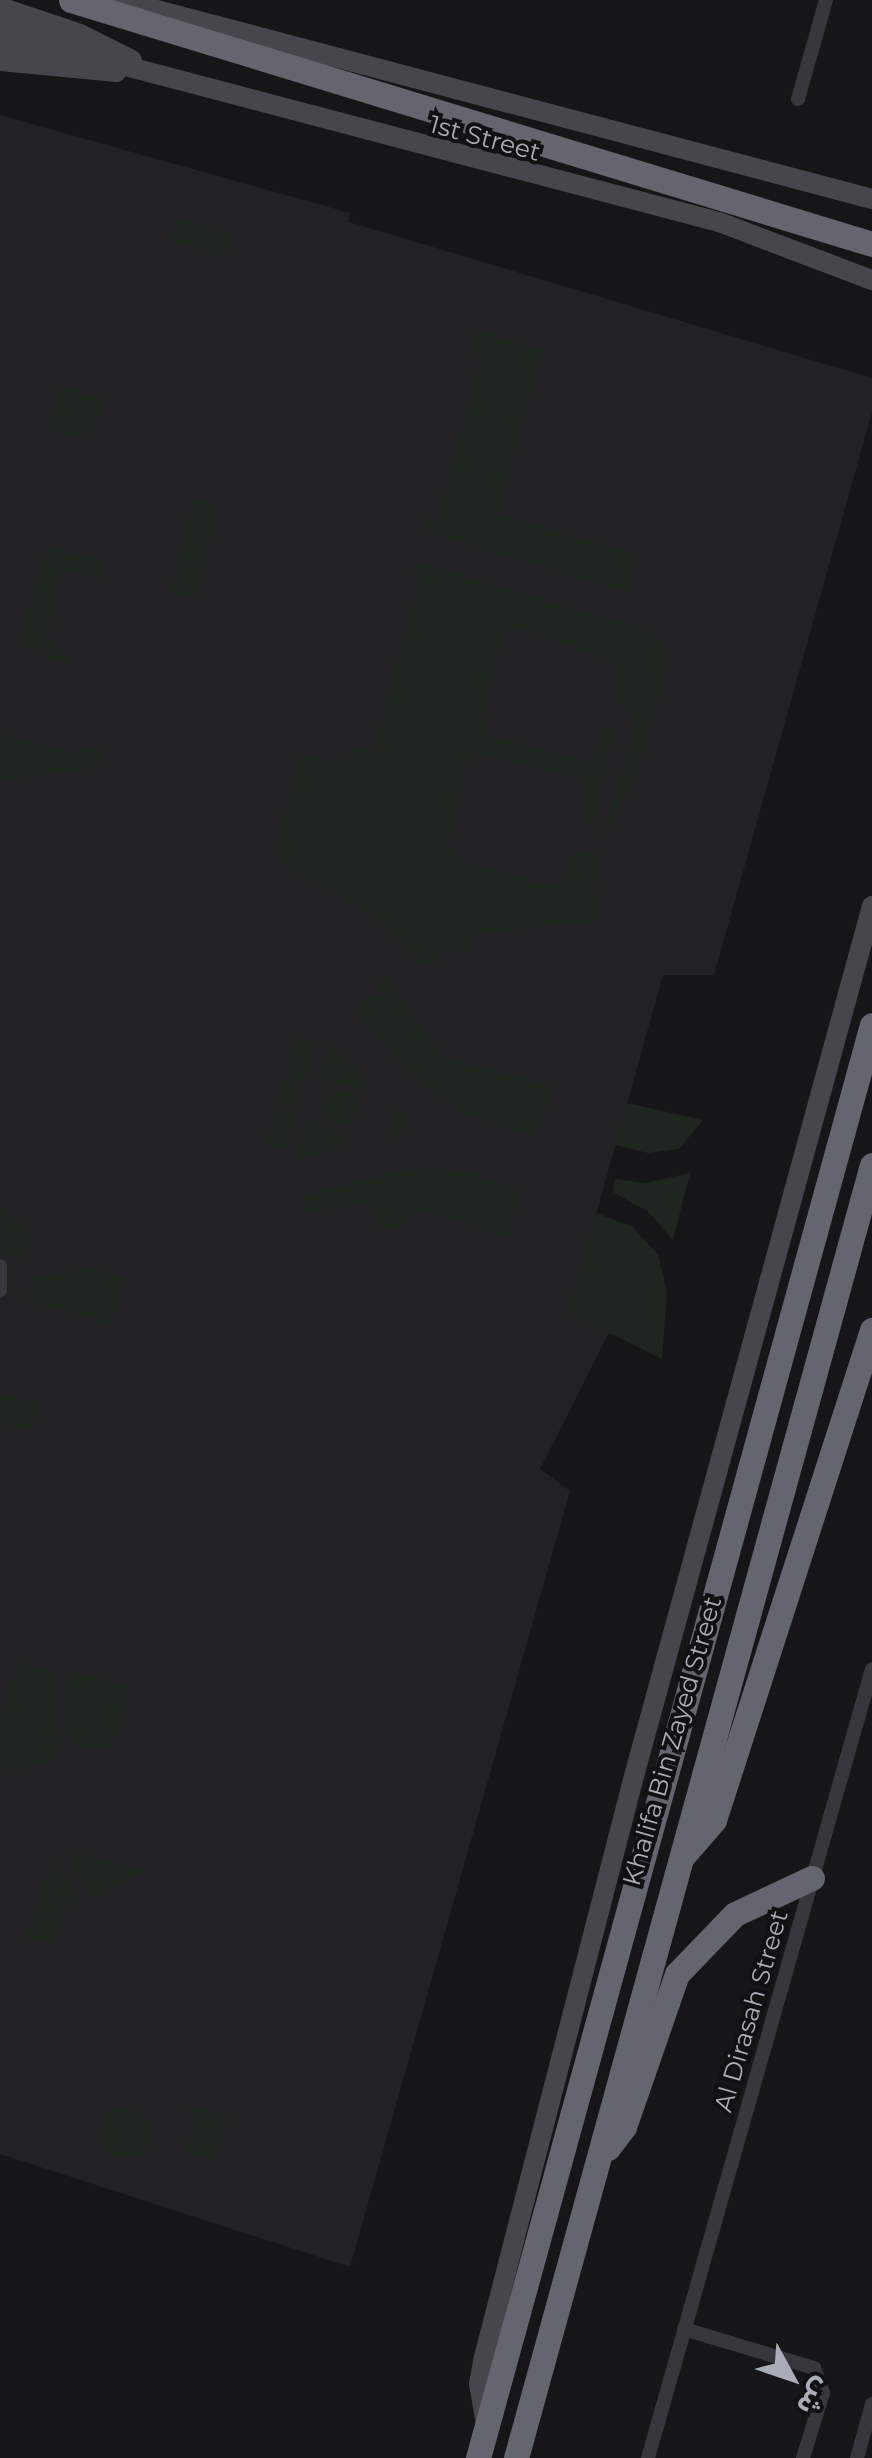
<!DOCTYPE html>
<html>
<head>
<meta charset="utf-8">
<style>
	body { margin:0 }
	#map { position:relative; width:872px; height:2458px; overflow:hidden; background:#161618; font-family:Montserrat,"Noto Sans Arabic",sans-serif }
	div>[style] { position:absolute }
	[style*='--x'] { left:calc(var(--x)*1px); top:calc(var(--y)*1px); width:calc(var(--w)*1px); rotate:calc(var(--a)*1deg) }
	.built>* { inset:0; background:#222225 }
	.green>* { inset:0; background:#1e261f; transform-origin:0 0 }
	.round { border-radius:50% }
	.street>* { height:14px; margin:-7px; padding:0 7px; transform-origin:7px; border-radius:7px; background:#37383d }
	.secondary>* { height:20px; margin:-10px; padding:0 10px; transform-origin:10px; border-radius:10px; background:#45474d }
	.highway>* { height:25px; margin:-12.5px; padding:0 12.5px; transform-origin:12.5px; border-radius:12.5px; background:#63666e }
	span { translate:-50% -50%; white-space:nowrap; text-align:center; line-height:1.15; -webkit-text-stroke:8px #111113; paint-order:stroke }
	.street-label { font-size:25px; color:#a8adb8 }
	.north { position:absolute; left:742px; top:2328px; width:100px; height:100px; -webkit-text-stroke:8px #111113; paint-order:stroke; rotate:130deg; font-size:28px; font-weight:700; line-height:40px; text-align:center; color:#a8adb8 }
	.north::after { content:''; display:block; margin:auto; width:35px; height:45px; background:#a8adb8; clip-path:polygon(50% 0,100% 100%,50% 72%,0 100%) }
</style>
</head>
<body>
<div id="map">
	<div class="built">
		<i style="clip-path:polygon(0 115px,350px 213px,349px 222px,872px 378px,872px 412px,714px 975px,663px 975px,569px 1311px,611px 1329px,540px 1469px,570px 1491px,350px 2267px,0 2154px)"></i>
	</div>
	<div class="green">
		<i style="left:178px;top:219px;width:55px;height:23px;rotate:17deg"></i>
		<i style="clip-path:polygon(477px 331px,542px 349px,498px 515px,636px 553px,627px 592px,427px 532px,422px 517px,438px 520px,482px 358px,472px 355px)"></i>
		<i style="left:60px;top:386px;width:45px;height:44px;rotate:16deg"></i>
		<i style="left:193px;top:500px;width:26px;height:94px;rotate:13deg"></i>
		<i style="clip-path:polygon(48px 548px,104px 562px,100px 579px,60px 569px,48px 638px,70px 657px,67px 666px,19px 644px)"></i>
		<i style="clip-path:polygon(419px 563px,650px 631px,665px 646px,668px 663px,632px 792px,619px 799px,608px 839px,604px 832px,638px 720px,634px 711px,614px 702px,617px 662px,522px 629px,503px 634px,481px 718px,488px 734px,585px 762px,597px 753px,604px 726px,615px 729px,593px 823px,582px 821px,588px 792px,581px 779px,481px 752px,467px 763px,447px 847px,464px 862px,553px 887px,565px 880px,573px 854px,586px 850px,602px 857px,593px 893px,601px 903px,596px 921px,471px 935px,472px 949px,437px 953px,437px 965px,424px 966px,374px 916px,286px 866px,277px 849px,301px 753px,342px 764px,360px 746px,374px 750px,421px 576px,410px 572px)"></i>
		<i style="clip-path:polygon(0 733px,72px 754px,98px 746px,104px 762px,86px 771px,0 780px)"></i>
		<i style="clip-path:polygon(386px 975px,444px 1059px,552px 1086px,537px 1136px,467px 1115px,418px 1082px,355px 1009px,364px 999px,383px 997px,379px 984px)"></i>
		<i style="clip-path:polygon(296px 1036px,316px 1041px,303px 1087px,286px 1070px)"></i>
		<i style="clip-path:polygon(330px 1044px,366px 1078px,362px 1091px,320px 1079px)"></i>
		<i style="clip-path:polygon(284px 1077px,301px 1094px,300px 1101px,276px 1107px)"></i>
		<i class="round" style="left:323px;top:1090px;width:34px;height:34px"></i>
		<i style="clip-path:polygon(627px 1103px,703px 1120px,679px 1149px,648px 1153px,615px 1145px)"></i>
		<i style="clip-path:polygon(396px 1105px,407px 1113px,401px 1137px,387px 1138px)"></i>
		<i style="clip-path:polygon(297px 1108px,286px 1149px,266px 1143px,274px 1114px)"></i>
		<i style="clip-path:polygon(306px 1119px,350px 1131px,346px 1145px,295px 1162px)"></i>
		<i style="clip-path:polygon(419px 1167px,467px 1172px,521px 1191px,508px 1238px,423px 1208px,390px 1232px,376px 1223px,371px 1203px,307px 1212px,304px 1196px)"></i>
		<i style="clip-path:polygon(690px 1173px,673px 1240px,647px 1211px,613px 1192px,615px 1179px,645px 1183px)"></i>
		<i style="clip-path:polygon(0 1207px,34px 1234px,24px 1263px,0 1250px)"></i>
		<i style="clip-path:polygon(596px 1213px,633px 1227px,658px 1255px,667px 1292px,662px 1359px,568px 1312px)"></i>
		<i style="clip-path:polygon(91px 1267px,124px 1277px,111px 1324px,27px 1301px,34px 1278px)"></i>
		<i style="clip-path:polygon(0 1393px,39px 1404px,31px 1431px,0 1422px)"></i>
		<i style="clip-path:polygon(19px 1661px,58px 1674px,53px 1715px,62px 1741px,52px 1758px,4px 1778px,0 1725px)"></i>
		<i style="clip-path:polygon(70px 1670px,127px 1685px,122px 1727px,109px 1746px,87px 1750px,68px 1737px,63px 1709px)"></i>
		<i style="clip-path:polygon(64px 1848px,145px 1872px,93px 1899px)"></i>
		<i style="clip-path:polygon(54px 1855px,79px 1901px,66px 1907px,54px 1945px,26px 1939px)"></i>
		<i style="clip-path:polygon(184px 2105px,229px 2117px,216px 2160px,187px 2150px,196px 2121px)"></i>
		<i class="round" style="left:101px;top:2108px;width:50px;height:50px"></i>
	</div>
	<div class="street">
		<i style="--x:798;--y:99;--w:103;--a:-74.2"></i>
		<i style="--x:0;--y:1266;--w:24;--a:90"></i>
		<i style="--x:684;--y:2329;--w:136;--a:16.7"></i>
		<i style="--x:814;--y:2368;--w:27;--a:70"></i>
		<i style="--x:823;--y:2393;--w:68;--a:107.1"></i>
		<i style="--x:648;--y:2458;--w:820;--a:-74.15"></i>
		<i style="--x:857;--y:2458;--w:56;--a:-74.5"></i>
	</div>
	<div class="secondary">
		<i style="--x:119;--y:0;--w:779;--a:14.8"></i>
		<i style="--x:0;--y:7;--w:84;--a:18.6"></i>
		<i style="--x:80;--y:34;--w:58;--a:26.6"></i>
		<i style="--x:0;--y:25;--w:85;--a:19.9"></i>
		<i style="--x:80;--y:54;--w:661;--a:14.73"></i>
		<i style="--x:719;--y:222;--w:164;--a:20.8"></i>
		<i style="--x:0;--y:43;--w:53;--a:10.9"></i>
		<i style="--x:0;--y:61;--w:117;--a:5.4"></i>
		<i style="--x:486;--y:2424;--w:41;--a:-99.9"></i>
		<i style="--x:479;--y:2384;--w:27;--a:-80"></i>
		<i style="--x:484;--y:2357;--w:600;--a:-75.52"></i>
		<i style="--x:634;--y:1776;--w:902;--a:-74.7"></i>
	</div>
	<div class="highway">
		<i style="--x:71;--y:0;--w:837;--a:16.94"></i>
		<i style="--x:682;--y:1857;--w:49;--a:-49.1"></i>
		<i style="--x:714;--y:1820;--w:515;--a:-72.13"></i>
		<i style="--x:608;--y:2148;--w:26;--a:-53"></i>
		<i style="--x:624;--y:2127;--w:162;--a:-70.9"></i>
		<i style="--x:677;--y:1974;--w:83;--a:-46"></i>
		<i style="--x:735;--y:1914;--w:85;--a:-25.1"></i>
		<i style="--x:478;--y:2458;--w:1486;--a:-74.63"></i>
		<i style="--x:516;--y:2458;--w:1341;--a:-74.61"></i>
	</div>
	<div class="street-label">
		<span style="left:485px;top:138px;rotate:15deg">1st Street</span>
		<span style="left:672px;top:1741px;rotate:-74deg">Khalifa Bin Zayed Street</span>
		<span style="left:751px;top:2011px;rotate:-74deg">Al Dirasah Street</span>
	</div>
	<div class="north">ش</div>
</div>
</body>
</html>
